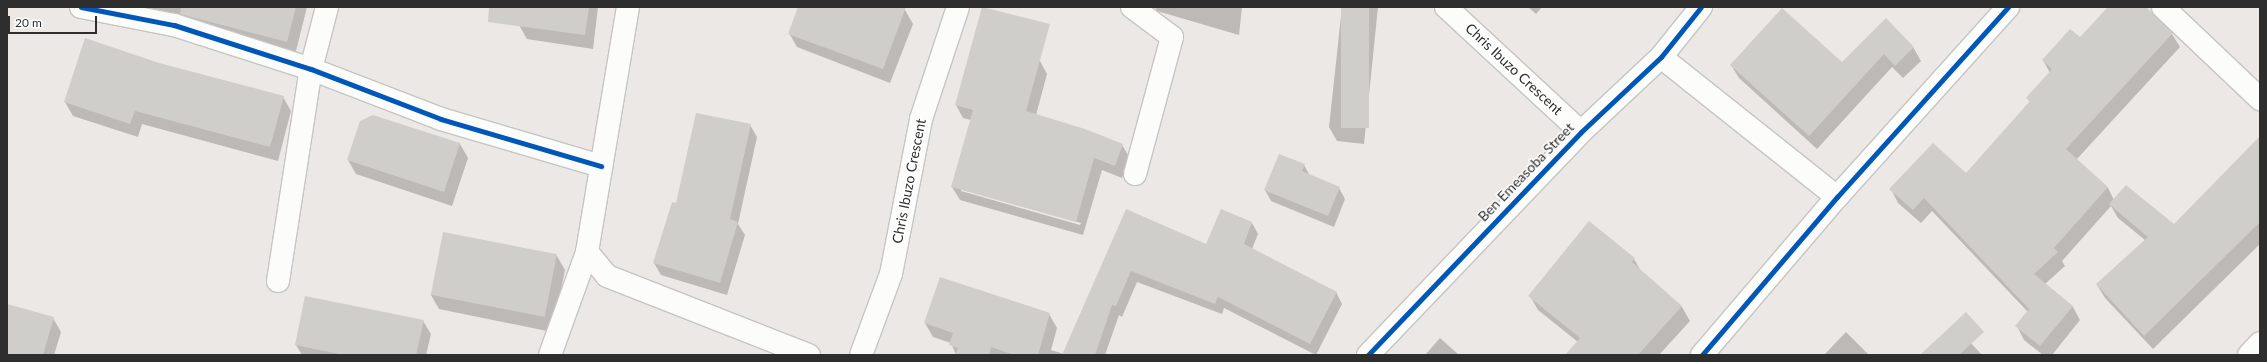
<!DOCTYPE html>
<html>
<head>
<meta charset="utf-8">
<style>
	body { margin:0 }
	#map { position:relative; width:2267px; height:362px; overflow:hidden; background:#ebe8e5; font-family:Lato,sans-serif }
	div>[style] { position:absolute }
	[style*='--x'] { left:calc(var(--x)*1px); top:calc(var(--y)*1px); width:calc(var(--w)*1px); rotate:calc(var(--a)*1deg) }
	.shadow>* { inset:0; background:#0003 }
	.building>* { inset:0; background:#d0cecb; transform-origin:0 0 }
	.roads { filter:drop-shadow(1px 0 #c6c5c4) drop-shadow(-1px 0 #c6c5c4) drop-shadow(0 1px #c6c5c4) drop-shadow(0 -1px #c6c5c4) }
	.minor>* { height:22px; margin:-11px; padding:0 11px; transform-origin:11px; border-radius:11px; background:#fcfcfb }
	.cycleway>* { height:5px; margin:-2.5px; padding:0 2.5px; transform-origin:2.5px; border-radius:2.5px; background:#0057b8 }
	span { translate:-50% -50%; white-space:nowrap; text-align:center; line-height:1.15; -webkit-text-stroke:3px #fff; paint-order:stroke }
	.street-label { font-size:14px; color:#2e2e2e }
	.frame { position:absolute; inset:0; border:8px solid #2e2e2e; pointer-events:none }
	.scale { position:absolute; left:8px; top:16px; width:89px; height:18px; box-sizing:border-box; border:2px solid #2e2e2e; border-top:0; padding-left:5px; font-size:12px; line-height:14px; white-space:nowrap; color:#2e2e2e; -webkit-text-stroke:3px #fff; paint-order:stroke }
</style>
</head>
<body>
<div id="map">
	<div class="shadow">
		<i style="clip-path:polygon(138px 7px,307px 7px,295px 55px)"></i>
		<i style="clip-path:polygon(522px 7px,598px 7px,593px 49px,527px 39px,519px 25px)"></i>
		<i style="clip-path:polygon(799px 7px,898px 7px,905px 10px,913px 24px,890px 83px,797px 47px,789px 33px)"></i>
		<i style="clip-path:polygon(1155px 7px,1242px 7px,1239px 35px,1157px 11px)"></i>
		<i style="clip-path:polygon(1342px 7px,1378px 7px,1364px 144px,1337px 141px,1329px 127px)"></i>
		<i style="clip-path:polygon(1528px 7px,1542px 7px,1536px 14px)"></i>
		<i style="clip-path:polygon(2109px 7px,2143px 7px,2172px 34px,2180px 47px,2076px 160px,2108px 188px,2114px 200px,2174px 226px,2260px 137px,2260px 244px,2153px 349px,2105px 298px,2097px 285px,2145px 240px,2118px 218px,2111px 206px,2062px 261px,2065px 266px,2045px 284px,2073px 307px,2080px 320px,2052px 355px,2043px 355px,2024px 340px,2017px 326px,2028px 312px,1932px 211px,1921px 223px,1898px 203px,1891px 189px,1966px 174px,2030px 102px,2027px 98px,2050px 73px,2043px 60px,2080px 39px)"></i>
		<i style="clip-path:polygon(1913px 47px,1921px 61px,1903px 78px,1892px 67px,1817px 149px,1739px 78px,1731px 65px,1842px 63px)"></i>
		<i style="clip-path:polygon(evenodd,1040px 61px,1047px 74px,1036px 115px,1122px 145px,1130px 158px,1122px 178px,1102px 170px,1083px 235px,960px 200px,952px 187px,971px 120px,963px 118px,956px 105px,1040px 61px,961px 189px,1081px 223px,1080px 225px,961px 191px,961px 189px)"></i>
		<i style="clip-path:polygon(158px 64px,283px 97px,291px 111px,278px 161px,142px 124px,138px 137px,73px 116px,65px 102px)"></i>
		<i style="clip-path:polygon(373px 116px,460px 144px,468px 158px,452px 206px,356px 174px,348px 160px)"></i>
		<i style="clip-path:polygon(750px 125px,757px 137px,738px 224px,745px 235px,727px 295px,661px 275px,654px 263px,677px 204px)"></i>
		<i style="clip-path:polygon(1304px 165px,1310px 176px,1339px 188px,1345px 199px,1334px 227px,1271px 201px,1265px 190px)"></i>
		<i style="clip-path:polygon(1127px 210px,1207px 245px,1221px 210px,1252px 223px,1258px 234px,1252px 249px,1336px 292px,1342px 304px,1316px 355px,1224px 308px,1222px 314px,1137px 282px,1122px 317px,1119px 315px,1105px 355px,956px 355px,951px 343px,933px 337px,925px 323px,1049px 314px,1057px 328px,1051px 350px,1064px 354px)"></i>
		<i style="clip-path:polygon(557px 256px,565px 270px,552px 332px,439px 309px,431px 295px)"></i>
		<i style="clip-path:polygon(1634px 259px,1641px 271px,1682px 307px,1690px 321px,1659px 355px,1578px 355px,1578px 342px,1538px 310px,1530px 296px)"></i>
		<i style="clip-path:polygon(7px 305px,53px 318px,61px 332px,54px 355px,7px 355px)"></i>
		<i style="clip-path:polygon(423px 321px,431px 334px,426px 355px,302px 355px,296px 345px)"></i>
		<i style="clip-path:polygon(1954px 325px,1982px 355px,1921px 355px)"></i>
		<i style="clip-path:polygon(1846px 332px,1869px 355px,1824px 355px)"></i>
		<i style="clip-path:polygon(1440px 338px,1459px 355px,1425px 355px)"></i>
	</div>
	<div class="building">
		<i style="clip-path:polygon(181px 7px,296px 7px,287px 42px,180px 14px)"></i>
		<i style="clip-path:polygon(489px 7px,589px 7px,585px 35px,488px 22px)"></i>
		<i style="clip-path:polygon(798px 7px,906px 7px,883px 69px,788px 34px)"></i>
		<i style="clip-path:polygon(982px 7px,1050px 24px,1026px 111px,1085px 129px,1123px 144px,1115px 166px,1094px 158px,1076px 222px,951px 187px,973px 110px,955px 105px)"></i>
		<i style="left:1341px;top:7px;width:28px;height:121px"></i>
		<i style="clip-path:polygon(2108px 7px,2146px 7px,2173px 33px,2066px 149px,2108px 187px,2054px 248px,2058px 252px,2034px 274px,2073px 306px,2040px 346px,2015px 326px,2029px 309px,1924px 198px,1913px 210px,1889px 189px,1933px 143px,1966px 173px,2030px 101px,2026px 98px,2052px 69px,2042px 60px,2070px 29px,2080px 37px)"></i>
		<i style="clip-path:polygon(1782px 8px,1842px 62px,1886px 18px,1914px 47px,1895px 66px,1884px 54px,1809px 136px,1730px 65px)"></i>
		<i style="clip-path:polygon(85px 38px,159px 63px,284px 96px,270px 147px,135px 111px,130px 124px,64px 102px)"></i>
		<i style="clip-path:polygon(696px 113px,751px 124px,730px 219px,738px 222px,720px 283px,653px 263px,672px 202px,676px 203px)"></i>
		<i style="clip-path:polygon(373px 115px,460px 143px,444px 192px,347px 160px,360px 121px)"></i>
		<i style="clip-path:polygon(2260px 136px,2260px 222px,2144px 336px,2096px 284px,2148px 237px,2109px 204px,2126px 185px,2174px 224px)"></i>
		<i style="clip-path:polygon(1279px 154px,1305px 164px,1302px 171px,1340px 187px,1328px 216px,1264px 190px)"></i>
		<i style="clip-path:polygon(1126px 209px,1206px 244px,1221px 209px,1252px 222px,1244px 244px,1337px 292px,1310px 344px,1218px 297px,1215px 304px,1131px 271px,1116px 306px,1112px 305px,1095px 355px,1062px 355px)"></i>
		<i style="clip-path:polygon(1589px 221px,1635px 258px,1632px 262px,1682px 306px,1638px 355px,1565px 355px,1580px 338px,1528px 296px)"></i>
		<i style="left:443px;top:232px;width:116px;height:64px;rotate:11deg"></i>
		<i style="clip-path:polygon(940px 277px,1050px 313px,1038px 355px,1014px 355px,991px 347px,989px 355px,955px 355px,958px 348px,949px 345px,953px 333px,924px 323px)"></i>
		<i style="clip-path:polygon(305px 296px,424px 320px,416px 355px,344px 355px,295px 345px)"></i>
		<i style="clip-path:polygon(7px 304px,54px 317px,43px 355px,7px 355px)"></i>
		<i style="clip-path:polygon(1966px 312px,1984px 332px,1959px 355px,1920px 355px)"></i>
	</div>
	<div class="roads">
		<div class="minor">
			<i style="--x:81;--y:7;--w:95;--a:11"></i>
			<i style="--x:174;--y:25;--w:144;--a:17.8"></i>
			<i style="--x:311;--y:69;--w:139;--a:21"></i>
			<i style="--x:441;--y:119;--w:167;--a:16.4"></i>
			<i style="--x:1132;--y:7;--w:50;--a:36.9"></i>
			<i style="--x:1172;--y:37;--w:142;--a:105.1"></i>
			<i style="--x:1446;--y:7;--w:184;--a:42.8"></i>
			<i style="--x:2163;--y:7;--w:134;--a:43.5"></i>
			<i style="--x:1661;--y:57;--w:225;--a:38.5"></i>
			<i style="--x:587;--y:252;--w:31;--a:50"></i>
			<i style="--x:607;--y:276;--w:217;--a:21.4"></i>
			<i style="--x:278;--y:281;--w:215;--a:-81.2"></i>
			<i style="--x:311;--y:69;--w:64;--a:-75.5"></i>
			<i style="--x:550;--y:355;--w:109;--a:-70.2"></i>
			<i style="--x:587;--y:252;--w:248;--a:-80.5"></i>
			<i style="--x:861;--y:355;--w:86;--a:-69.7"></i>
			<i style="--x:891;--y:274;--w:158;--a:-79"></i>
			<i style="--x:921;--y:119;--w:118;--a:-71.7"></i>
			<i style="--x:1368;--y:355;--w:308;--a:-46.3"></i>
			<i style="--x:1581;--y:132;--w:110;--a:-43.2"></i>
			<i style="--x:1661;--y:57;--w:64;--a:-51.3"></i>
			<i style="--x:1702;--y:355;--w:208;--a:-49.5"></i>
			<i style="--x:1837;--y:197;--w:256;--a:-48"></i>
			<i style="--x:2249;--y:355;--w:16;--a:-47"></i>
		</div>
	</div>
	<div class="cycleway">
		<i style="--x:81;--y:7;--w:95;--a:11"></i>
		<i style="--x:174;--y:25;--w:144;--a:17.8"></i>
		<i style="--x:311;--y:69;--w:139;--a:21"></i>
		<i style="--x:441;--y:119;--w:167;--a:16.4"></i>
		<i style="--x:1368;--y:355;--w:308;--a:-46.3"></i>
		<i style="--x:1581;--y:132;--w:110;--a:-43.2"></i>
		<i style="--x:1661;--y:57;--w:64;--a:-51.3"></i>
		<i style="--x:1702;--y:355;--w:208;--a:-49.5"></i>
		<i style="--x:1837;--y:197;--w:256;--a:-48"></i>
	</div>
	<div class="street-label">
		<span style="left:1514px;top:69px;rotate:43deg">Chris Ibuzo Crescent</span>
		<span style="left:1526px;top:172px;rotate:-46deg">Ben Emeasoba Street</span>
		<span style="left:909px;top:181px;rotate:-79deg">Chris Ibuzo Crescent</span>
	</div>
	<div class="frame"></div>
	<div class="scale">20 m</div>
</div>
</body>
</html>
